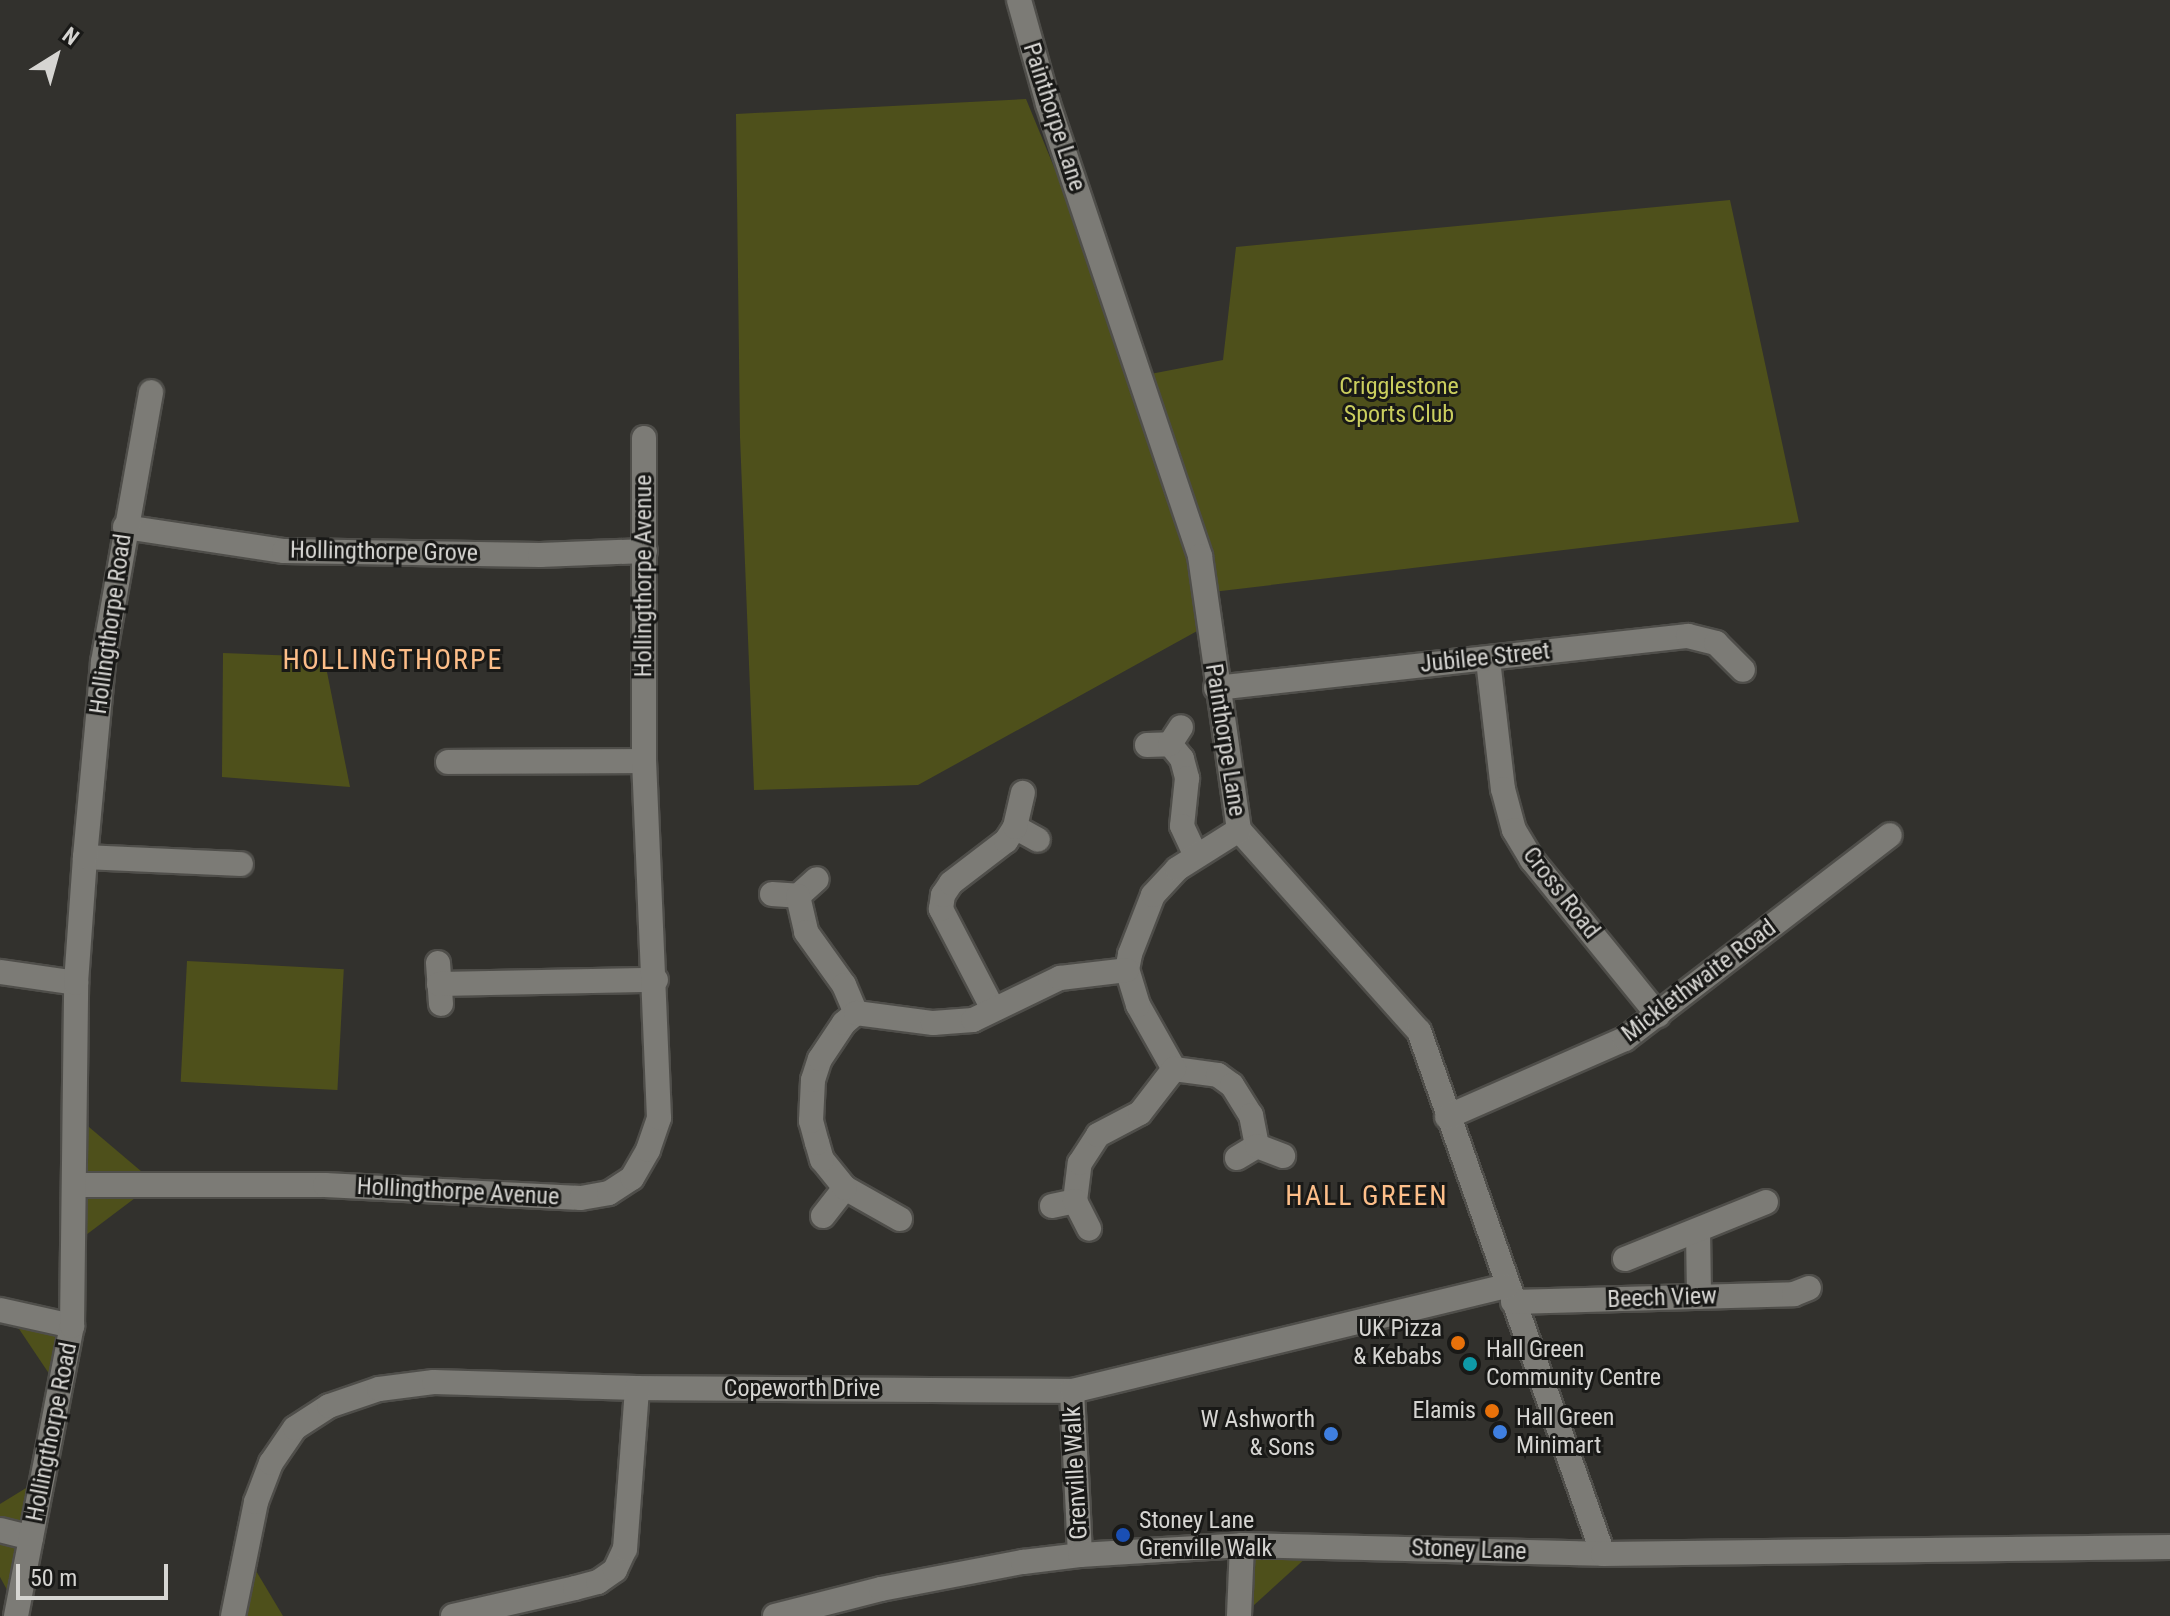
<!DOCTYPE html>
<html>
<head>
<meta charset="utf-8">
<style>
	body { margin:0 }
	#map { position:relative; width:2170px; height:1616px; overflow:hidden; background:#32312d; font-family:"Roboto Condensed",sans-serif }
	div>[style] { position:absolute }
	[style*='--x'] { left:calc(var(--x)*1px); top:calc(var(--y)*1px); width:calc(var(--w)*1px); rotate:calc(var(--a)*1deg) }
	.green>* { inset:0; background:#4e501b; transform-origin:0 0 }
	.roads { filter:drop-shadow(2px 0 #4f4e4a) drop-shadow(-2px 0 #4f4e4a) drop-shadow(0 2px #4f4e4a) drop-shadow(0 -2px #4f4e4a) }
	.minor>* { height:24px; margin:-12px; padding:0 12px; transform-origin:12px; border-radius:12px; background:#7c7b76 }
	.dots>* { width:22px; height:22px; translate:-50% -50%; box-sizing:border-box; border:4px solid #191917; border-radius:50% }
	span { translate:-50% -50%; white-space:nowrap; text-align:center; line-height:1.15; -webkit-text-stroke:6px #191917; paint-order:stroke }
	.street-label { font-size:24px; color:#d6d5d2 }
	.park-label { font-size:24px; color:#cace5e }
	.poi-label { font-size:24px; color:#d6d5d2 }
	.right { translate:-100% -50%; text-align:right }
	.left { translate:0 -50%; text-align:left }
	.quarter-label { font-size:28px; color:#fdbe89; letter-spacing:2px }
	.north { position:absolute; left:16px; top:16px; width:80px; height:80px; -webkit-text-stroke:6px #191917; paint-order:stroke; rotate:37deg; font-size:22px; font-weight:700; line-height:32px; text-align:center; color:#d6d5d2 }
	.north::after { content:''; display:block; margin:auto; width:28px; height:36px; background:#d6d5d2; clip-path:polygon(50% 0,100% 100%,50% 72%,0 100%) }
	.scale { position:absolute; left:16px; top:1564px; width:152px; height:36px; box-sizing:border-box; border:4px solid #d6d5d2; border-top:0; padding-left:10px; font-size:24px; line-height:28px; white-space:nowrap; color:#d6d5d2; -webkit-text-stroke:6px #191917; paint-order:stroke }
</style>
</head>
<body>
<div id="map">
	<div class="green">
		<i style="clip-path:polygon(1026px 99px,1140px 376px,1223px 360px,1236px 247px,1730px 200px,1799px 522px,1204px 593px,1208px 625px,918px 785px,754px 790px,740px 437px,736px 114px)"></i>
		<i style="clip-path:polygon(223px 653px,324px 657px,350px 787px,222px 777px)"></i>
		<i style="left:187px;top:961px;width:157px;height:121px;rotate:3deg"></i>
		<i style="clip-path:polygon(76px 1116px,155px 1183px,74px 1244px)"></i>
		<i style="clip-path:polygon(7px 1311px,72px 1326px,60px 1390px)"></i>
		<i style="clip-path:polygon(44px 1477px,19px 1612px,0 1577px,0 1504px)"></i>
		<i style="clip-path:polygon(1242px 1545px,1319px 1546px,1242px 1616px)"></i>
		<i style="clip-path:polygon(246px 1554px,283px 1616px,233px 1616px)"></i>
	</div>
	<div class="roads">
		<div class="minor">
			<i style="--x:1019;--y:0;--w:108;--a:74.4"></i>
			<i style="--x:1048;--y:104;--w:477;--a:71.4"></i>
			<i style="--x:1200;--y:556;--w:277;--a:81.9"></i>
			<i style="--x:1239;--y:830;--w:270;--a:48.2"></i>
			<i style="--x:1419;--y:1031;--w:554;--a:70.62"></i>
			<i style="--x:125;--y:527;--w:161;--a:8.6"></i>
			<i style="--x:284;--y:551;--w:256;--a:0.9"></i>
			<i style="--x:540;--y:555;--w:105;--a:-2.2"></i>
			<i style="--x:1488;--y:660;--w:130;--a:83.4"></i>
			<i style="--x:1503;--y:789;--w:42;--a:75"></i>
			<i style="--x:1514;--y:830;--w:35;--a:59"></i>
			<i style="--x:1532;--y:860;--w:200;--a:50.9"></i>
			<i style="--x:1216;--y:688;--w:475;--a:-6.3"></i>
			<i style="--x:1688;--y:636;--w:29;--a:14"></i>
			<i style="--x:1716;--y:643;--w:38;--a:45"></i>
			<i style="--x:1170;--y:744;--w:19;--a:51"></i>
			<i style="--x:1182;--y:759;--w:20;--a:75"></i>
			<i style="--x:1187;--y:778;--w:48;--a:95.9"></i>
			<i style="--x:1182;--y:826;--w:33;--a:65"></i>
			<i style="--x:1147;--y:745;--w:23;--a:-2"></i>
			<i style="--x:1170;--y:744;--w:20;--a:-57"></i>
			<i style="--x:448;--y:762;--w:196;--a:-0.3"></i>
			<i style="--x:1015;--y:827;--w:26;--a:29"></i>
			<i style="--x:85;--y:857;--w:156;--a:2.6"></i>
			<i style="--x:772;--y:894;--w:26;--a:4"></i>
			<i style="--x:798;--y:896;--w:25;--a:-42"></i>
			<i style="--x:798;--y:896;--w:37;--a:77"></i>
			<i style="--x:806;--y:932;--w:65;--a:54.4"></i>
			<i style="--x:844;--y:985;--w:30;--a:67"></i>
			<i style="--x:438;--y:963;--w:41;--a:85.8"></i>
			<i style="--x:0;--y:972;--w:77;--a:8.2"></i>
			<i style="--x:439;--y:984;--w:217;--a:-1.1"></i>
			<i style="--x:993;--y:1009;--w:113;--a:-117.5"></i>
			<i style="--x:941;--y:909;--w:14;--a:-82"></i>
			<i style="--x:943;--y:895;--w:14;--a:-56"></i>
			<i style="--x:951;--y:883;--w:69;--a:-37.4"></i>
			<i style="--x:1006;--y:841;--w:17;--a:-57"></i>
			<i style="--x:1015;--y:827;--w:35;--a:-77"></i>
			<i style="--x:1174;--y:1069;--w:73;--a:-119.4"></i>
			<i style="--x:1138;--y:1005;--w:37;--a:-107"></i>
			<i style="--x:1127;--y:970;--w:16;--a:-79"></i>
			<i style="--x:1130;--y:954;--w:63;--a:-68.7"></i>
			<i style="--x:1153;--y:895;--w:35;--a:-47"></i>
			<i style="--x:1177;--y:869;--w:73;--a:-32.2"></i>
			<i style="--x:1174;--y:1069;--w:44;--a:7.8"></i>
			<i style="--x:1218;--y:1075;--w:17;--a:36"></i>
			<i style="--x:1232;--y:1085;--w:36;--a:58"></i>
			<i style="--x:1251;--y:1115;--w:32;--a:79"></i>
			<i style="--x:1447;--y:1117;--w:194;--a:-23.7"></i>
			<i style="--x:1625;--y:1039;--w:334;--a:-37.6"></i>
			<i style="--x:1237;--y:1158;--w:23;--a:-31"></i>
			<i style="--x:1257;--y:1146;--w:28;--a:21"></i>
			<i style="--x:75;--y:1185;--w:250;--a:0"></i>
			<i style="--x:325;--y:1185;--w:256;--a:2.9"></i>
			<i style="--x:581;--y:1198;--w:28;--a:-10"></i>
			<i style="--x:609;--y:1193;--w:27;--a:-33"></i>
			<i style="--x:632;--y:1178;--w:32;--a:-60"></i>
			<i style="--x:648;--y:1150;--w:34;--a:-71"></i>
			<i style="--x:659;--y:1118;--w:357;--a:-92.4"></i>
			<i style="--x:644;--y:761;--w:323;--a:-90"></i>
			<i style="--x:1075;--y:1201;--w:38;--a:-83"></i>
			<i style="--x:1080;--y:1163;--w:33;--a:-57"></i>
			<i style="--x:1098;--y:1135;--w:47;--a:-27.6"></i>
			<i style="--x:1140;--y:1113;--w:56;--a:-52.3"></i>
			<i style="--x:1052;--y:1206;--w:24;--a:-12"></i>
			<i style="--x:1075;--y:1201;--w:31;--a:63"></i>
			<i style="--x:823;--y:1216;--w:36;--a:-52"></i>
			<i style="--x:900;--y:1219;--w:63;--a:-150.6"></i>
			<i style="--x:845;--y:1188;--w:36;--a:-129"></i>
			<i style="--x:822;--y:1160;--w:18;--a:-106"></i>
			<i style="--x:817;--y:1143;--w:23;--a:-105"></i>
			<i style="--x:811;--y:1121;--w:41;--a:-87.2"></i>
			<i style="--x:813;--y:1080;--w:22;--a:-72"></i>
			<i style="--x:820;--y:1059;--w:43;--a:-56.3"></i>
			<i style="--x:844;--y:1023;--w:16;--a:-40"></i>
			<i style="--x:856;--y:1013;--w:78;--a:7.4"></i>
			<i style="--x:933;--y:1023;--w:40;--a:-4.3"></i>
			<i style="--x:973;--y:1020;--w:97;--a:-25.8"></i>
			<i style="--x:1060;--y:978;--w:67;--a:-6.8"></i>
			<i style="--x:1698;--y:1231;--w:66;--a:89.1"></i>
			<i style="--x:1625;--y:1259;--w:152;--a:-22"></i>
			<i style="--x:1513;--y:1302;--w:281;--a:-1.6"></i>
			<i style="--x:1794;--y:1294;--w:16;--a:-22"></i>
			<i style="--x:0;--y:1310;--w:74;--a:12.5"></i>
			<i style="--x:1072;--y:1391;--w:164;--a:87.2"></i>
			<i style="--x:0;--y:1530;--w:32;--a:14"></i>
			<i style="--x:16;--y:1616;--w:295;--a:-79.1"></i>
			<i style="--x:72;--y:1326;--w:343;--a:-89.3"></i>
			<i style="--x:76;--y:983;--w:126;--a:-85.9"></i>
			<i style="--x:85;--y:857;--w:196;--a:-84.7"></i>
			<i style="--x:103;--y:662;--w:274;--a:-79.9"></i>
			<i style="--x:233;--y:1616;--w:116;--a:-78.6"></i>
			<i style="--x:256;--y:1502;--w:42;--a:-69"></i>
			<i style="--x:271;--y:1463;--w:42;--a:-55.6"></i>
			<i style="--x:295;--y:1428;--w:40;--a:-32.9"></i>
			<i style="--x:329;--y:1406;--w:53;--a:-18.8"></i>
			<i style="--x:379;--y:1389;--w:55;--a:-7.3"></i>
			<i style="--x:434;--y:1382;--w:203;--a:1.7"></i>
			<i style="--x:637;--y:1388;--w:435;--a:0.4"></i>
			<i style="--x:1072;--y:1391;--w:447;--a:-13.6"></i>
			<i style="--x:453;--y:1616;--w:125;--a:-12.9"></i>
			<i style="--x:575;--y:1588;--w:24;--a:-15"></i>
			<i style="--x:598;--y:1582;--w:21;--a:-35"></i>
			<i style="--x:615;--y:1570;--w:23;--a:-65"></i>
			<i style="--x:625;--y:1549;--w:161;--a:-85.7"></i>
			<i style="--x:775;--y:1616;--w:109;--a:-14.3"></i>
			<i style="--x:881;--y:1589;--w:145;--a:-10.8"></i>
			<i style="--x:1023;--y:1562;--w:57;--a:-7"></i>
			<i style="--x:1080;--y:1555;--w:162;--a:-3.5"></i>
			<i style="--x:1242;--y:1545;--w:361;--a:1.4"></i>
			<i style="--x:1603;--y:1554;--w:567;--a:-0.71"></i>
			<i style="--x:1239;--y:1616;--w:71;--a:-87.6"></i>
		</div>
	</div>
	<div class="dots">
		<i style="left:1458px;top:1343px;background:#e8710a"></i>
		<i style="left:1470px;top:1364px;background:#0f9aa8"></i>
		<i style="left:1492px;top:1411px;background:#e8710a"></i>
		<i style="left:1500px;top:1432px;background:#3f7fe0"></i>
		<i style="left:1331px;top:1434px;background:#3f7fe0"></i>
		<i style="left:1123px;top:1535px;background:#1a4fb4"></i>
	</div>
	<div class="street-label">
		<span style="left:1054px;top:117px;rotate:72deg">Painthorpe Lane</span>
		<span style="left:384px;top:552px;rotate:1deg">Hollingthorpe Grove</span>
		<span style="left:644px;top:576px;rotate:-90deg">Hollingthorpe Avenue</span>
		<span style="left:111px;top:624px;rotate:-82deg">Hollingthorpe Road</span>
		<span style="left:1485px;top:658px;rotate:-6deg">Jubilee Street</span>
		<span style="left:1225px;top:740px;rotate:81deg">Painthorpe Lane</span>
		<span style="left:1561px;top:893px;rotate:52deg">Cross Road</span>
		<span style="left:1699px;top:981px;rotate:-37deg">Micklethwaite Road</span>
		<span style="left:458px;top:1192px;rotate:3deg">Hollingthorpe Avenue</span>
		<span style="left:1662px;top:1298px;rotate:-2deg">Beech View</span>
		<span style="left:802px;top:1389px">Copeworth Drive</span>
		<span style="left:52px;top:1432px;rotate:-79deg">Hollingthorpe Road</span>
		<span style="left:1076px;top:1473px;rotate:-93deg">Grenville Walk</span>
		<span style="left:1469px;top:1550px;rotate:2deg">Stoney Lane</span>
	</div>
	<div class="park-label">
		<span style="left:1399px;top:401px">Crigglestone<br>Sports Club</span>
	</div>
	<div class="poi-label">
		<span class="right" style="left:1442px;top:1343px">UK Pizza<br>&amp; Kebabs</span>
		<span class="left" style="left:1486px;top:1364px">Hall Green<br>Community Centre</span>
		<span class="right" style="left:1476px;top:1411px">Elamis</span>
		<span class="left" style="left:1516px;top:1432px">Hall Green<br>Minimart</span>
		<span class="right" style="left:1315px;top:1434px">W Ashworth<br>&amp; Sons</span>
		<span class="left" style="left:1139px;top:1535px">Stoney Lane<br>Grenville Walk</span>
	</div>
	<div class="quarter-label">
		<span style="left:393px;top:660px">HOLLINGTHORPE</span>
		<span style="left:1367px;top:1196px">HALL GREEN</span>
	</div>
	<div class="north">N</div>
	<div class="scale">50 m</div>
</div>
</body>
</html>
